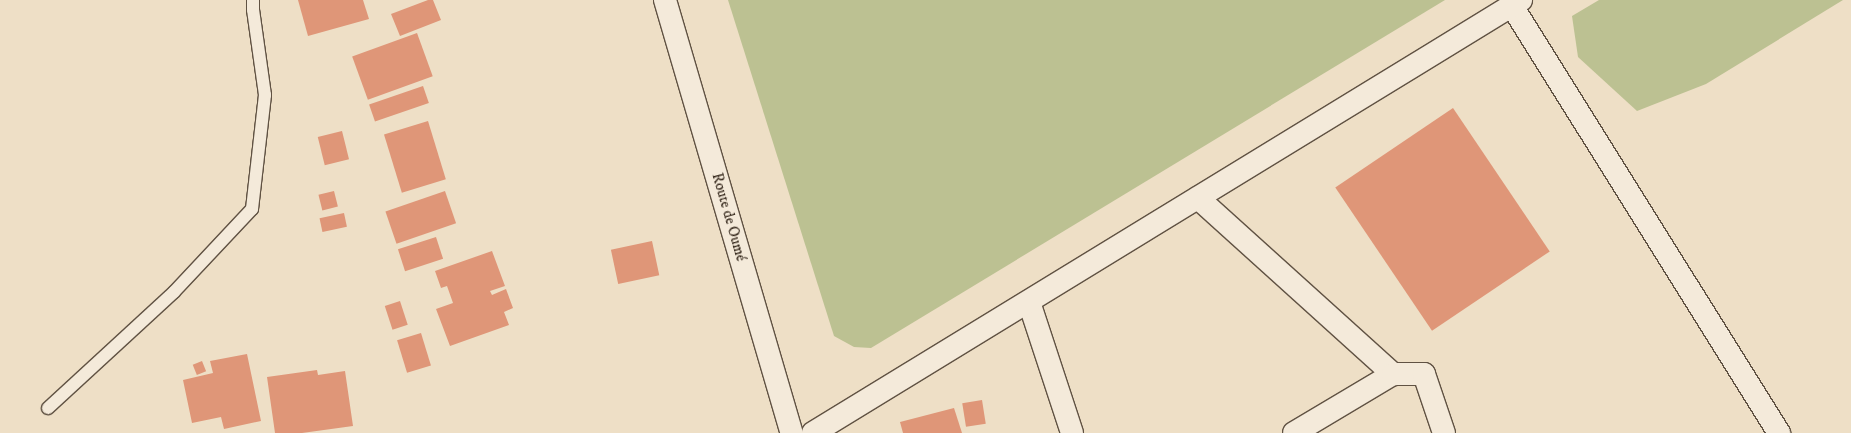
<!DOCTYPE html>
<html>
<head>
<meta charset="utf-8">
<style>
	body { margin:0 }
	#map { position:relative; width:1851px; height:433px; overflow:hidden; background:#eedfc6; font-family:"IM FELL DW Pica",serif }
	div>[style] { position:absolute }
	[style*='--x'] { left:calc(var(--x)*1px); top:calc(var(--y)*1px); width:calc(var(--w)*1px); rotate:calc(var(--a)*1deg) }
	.green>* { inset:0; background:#bcc192 }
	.building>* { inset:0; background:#df9678; transform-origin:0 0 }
	.roads { filter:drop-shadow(1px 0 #605243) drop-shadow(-1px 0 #605243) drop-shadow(0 1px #605243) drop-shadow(0 -1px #605243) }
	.lane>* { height:12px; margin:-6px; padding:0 6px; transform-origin:6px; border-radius:6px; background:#f4eada }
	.street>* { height:22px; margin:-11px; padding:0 11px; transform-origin:11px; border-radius:11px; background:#f4eada }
	.secondary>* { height:22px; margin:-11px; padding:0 11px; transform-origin:11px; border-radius:11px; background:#f4eada }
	span { translate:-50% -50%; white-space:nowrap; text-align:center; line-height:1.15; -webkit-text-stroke:3px #f4eada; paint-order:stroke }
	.street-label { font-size:15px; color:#302317 }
</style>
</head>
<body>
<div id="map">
	<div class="green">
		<i style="clip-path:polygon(728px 0,1445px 0,871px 348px,854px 347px,834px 336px)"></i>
		<i style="clip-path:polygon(1599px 0,1843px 0,1706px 84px,1637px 111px,1578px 57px,1572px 16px)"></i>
	</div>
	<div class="building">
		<i style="clip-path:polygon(298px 0,363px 0,369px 19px,308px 36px)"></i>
		<i style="clip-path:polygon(428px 0,433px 0,441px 20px,400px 36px,391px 14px)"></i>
		<i style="left:417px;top:33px;width:46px;height:69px;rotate:70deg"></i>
		<i style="left:423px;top:86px;width:18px;height:57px;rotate:71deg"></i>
		<i style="left:1453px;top:108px;width:173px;height:142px;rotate:56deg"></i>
		<i style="left:428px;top:121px;width:61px;height:46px;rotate:73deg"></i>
		<i style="left:342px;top:131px;width:29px;height:25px;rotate:76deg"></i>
		<i style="left:334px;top:191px;width:16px;height:16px;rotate:76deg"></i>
		<i style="left:445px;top:191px;width:34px;height:63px;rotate:71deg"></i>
		<i style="left:344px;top:213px;width:14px;height:25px;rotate:78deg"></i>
		<i style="left:436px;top:237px;width:23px;height:40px;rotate:72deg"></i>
		<i style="left:652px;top:241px;width:35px;height:42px;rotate:78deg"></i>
		<i style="clip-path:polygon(492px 251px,505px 286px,490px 291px,492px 295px,506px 289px,513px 308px,504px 312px,509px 325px,450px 346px,436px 309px,453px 303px,447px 286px,441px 288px,435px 271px)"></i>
		<i style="left:400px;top:301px;width:25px;height:16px;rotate:72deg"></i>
		<i style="left:421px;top:333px;width:34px;height:25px;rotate:73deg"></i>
		<i style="clip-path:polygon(247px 354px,261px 421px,224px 429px,221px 417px,192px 423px,183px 380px,213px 373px,210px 361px)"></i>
		<i style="left:202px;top:361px;width:11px;height:10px;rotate:68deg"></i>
		<i style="clip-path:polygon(317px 370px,318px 375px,345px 371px,353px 426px,302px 433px,275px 433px,267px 377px)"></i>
		<i style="left:982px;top:400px;width:24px;height:20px;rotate:81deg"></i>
		<i style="clip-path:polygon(954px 408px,962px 433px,903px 433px,900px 422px)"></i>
	</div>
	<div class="roads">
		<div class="lane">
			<i style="--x:48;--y:408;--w:171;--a:-42.6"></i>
			<i style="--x:174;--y:292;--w:114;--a:-46.8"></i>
			<i style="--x:252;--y:209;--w:115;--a:-83.5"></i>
			<i style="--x:265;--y:95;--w:86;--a:-98"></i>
			<i style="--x:253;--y:10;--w:10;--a:-90"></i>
		</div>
		<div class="street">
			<i style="--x:1512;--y:6;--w:504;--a:57.98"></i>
			<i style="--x:1198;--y:198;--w:263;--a:42.1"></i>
			<i style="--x:1029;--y:302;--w:138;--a:71.8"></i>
			<i style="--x:813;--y:433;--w:830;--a:-31.45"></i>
			<i style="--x:1294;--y:433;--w:115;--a:-30.8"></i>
			<i style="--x:1393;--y:374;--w:31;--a:0"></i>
			<i style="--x:1424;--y:374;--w:62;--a:71.3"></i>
		</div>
		<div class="secondary">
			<i style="--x:665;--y:0;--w:451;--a:73.7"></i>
		</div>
	</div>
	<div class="street-label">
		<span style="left:729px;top:217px;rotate:74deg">Route de Oumé</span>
	</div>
</div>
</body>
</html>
